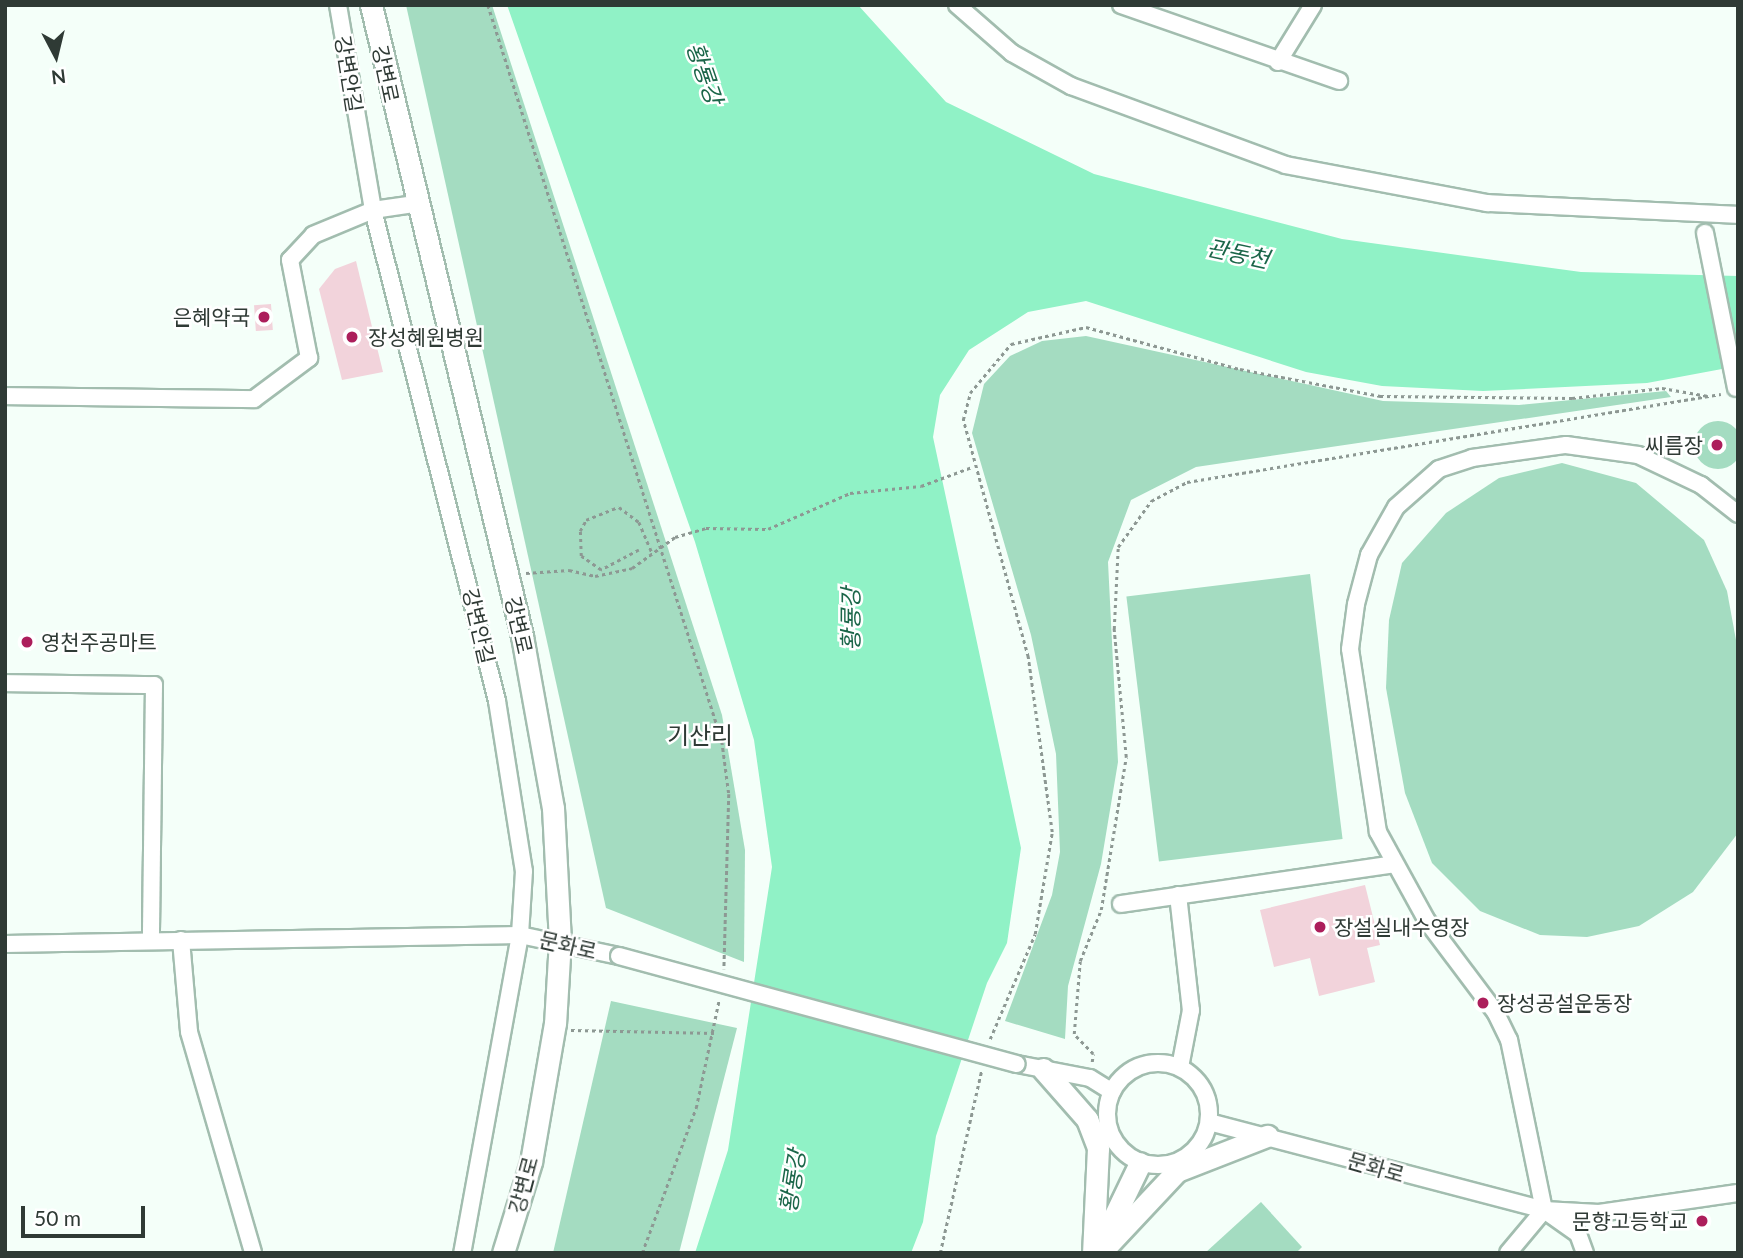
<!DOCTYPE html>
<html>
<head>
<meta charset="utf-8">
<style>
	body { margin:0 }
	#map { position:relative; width:1743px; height:1258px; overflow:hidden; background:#f4fff9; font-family:Lato,"Noto Sans KR",sans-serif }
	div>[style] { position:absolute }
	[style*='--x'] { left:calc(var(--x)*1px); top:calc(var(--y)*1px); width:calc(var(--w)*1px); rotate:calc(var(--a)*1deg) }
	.green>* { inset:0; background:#a4dcc1; transform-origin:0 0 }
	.round { border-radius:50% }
	.water>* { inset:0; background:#90f2c6 }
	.building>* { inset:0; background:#f2d3db; transform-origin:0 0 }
	.path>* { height:2.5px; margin-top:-1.25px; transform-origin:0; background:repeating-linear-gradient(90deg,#8d9893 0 3.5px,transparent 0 7px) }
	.roads { filter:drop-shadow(2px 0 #a2bdaf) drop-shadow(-2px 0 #a2bdaf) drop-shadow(0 2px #a2bdaf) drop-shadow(0 -2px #a2bdaf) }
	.minor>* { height:16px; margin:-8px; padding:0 8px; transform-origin:8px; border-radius:8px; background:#fff }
	.minor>.ring { margin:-8px; padding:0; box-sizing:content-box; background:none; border:16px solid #fff; border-radius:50% }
	.major>* { height:21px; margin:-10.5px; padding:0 10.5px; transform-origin:10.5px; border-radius:10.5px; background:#fff }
	.path-bridge>* { height:2.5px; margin-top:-1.25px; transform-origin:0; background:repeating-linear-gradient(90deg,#8d9893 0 3.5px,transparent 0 7px) }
	.bridges { filter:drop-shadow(2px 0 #a2bdaf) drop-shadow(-2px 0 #a2bdaf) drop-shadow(0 2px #a2bdaf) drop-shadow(0 -2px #a2bdaf) }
	.minor-bridge>* { height:16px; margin:-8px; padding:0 8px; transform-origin:8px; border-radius:8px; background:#fff }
	.dots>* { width:19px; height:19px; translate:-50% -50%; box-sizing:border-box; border:4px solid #fff; border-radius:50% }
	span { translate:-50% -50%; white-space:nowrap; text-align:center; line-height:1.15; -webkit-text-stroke:5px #fff; paint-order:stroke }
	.street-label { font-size:21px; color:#2f3a35 }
	.poi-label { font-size:21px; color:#2f3a35 }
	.right { translate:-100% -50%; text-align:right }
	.left { translate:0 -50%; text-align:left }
	.water-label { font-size:23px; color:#1b6649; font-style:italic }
	.quarter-label { font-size:24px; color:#2f3a35 }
	.frame { position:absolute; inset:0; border:7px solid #2f3a35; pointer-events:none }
	.north { position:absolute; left:21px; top:21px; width:70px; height:70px; -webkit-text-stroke:5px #fff; paint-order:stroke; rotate:173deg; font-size:19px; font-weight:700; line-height:28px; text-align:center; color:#2f3a35 }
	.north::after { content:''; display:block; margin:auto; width:24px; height:32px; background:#2f3a35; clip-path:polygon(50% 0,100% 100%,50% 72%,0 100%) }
	.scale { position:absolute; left:21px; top:1206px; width:124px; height:32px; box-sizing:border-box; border:4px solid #2f3a35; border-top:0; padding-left:9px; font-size:21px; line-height:24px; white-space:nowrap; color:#2f3a35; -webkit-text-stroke:5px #fff; paint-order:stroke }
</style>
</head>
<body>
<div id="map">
	<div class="green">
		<i style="clip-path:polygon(406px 5px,492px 5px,722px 715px,745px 850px,744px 962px,606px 908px)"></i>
		<i style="clip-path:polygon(1086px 336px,1383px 401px,1519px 405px,1666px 391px,1671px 397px,1196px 467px,1131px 500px,1108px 562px,1118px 762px,1101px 864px,1068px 986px,1065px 1039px,1005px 1021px,1052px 895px,1060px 852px,1056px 754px,1031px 635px,972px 433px,984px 384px,1010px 356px,1042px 341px)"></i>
		<i class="round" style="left:1694px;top:421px;width:48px;height:48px"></i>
		<i style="clip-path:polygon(1562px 463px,1636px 483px,1704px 540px,1727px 591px,1738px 651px,1738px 833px,1693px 892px,1639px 926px,1587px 937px,1540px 935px,1480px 911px,1432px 863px,1405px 793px,1386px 688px,1389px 620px,1402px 563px,1446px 513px,1499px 478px)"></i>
		<i style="left:1310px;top:574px;width:267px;height:185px;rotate:83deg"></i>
		<i style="clip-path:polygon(611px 1001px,737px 1028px,679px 1253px,553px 1253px)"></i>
		<i style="clip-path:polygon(1261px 1202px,1302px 1247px,1296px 1253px,1205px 1253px)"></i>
	</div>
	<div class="water">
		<i style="clip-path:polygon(507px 5px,858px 5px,946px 102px,1094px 174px,1342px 239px,1581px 272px,1738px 276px,1738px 366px,1647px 383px,1483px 391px,1382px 386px,1306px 372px,1086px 301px,1028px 312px,969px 350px,940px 395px,933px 437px,1021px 848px,1007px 943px,987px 983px,936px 1136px,923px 1222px,911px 1253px,695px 1253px,728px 1150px,772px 867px,754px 740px,695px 542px)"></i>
	</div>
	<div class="building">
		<i style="clip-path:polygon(356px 261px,383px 372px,342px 380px,319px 289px,335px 269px)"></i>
		<i style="left:271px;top:304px;width:26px;height:17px;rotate:86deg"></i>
		<i style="clip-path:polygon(1365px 885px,1380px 945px,1367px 948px,1375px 982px,1319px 996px,1310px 958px,1274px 967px,1260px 910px)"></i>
	</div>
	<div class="path">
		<i style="--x:488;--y:5;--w:772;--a:72.36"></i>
		<i style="--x:722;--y:741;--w:53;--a:82.5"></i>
		<i style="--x:729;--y:794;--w:175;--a:91.6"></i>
		<i style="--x:639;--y:550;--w:43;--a:152.2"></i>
		<i style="--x:601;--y:570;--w:24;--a:-145"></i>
		<i style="--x:581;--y:556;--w:25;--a:-92"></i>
		<i style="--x:580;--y:531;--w:13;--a:-61"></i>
		<i style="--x:586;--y:520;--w:35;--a:-22"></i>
		<i style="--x:619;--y:507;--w:25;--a:37"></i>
		<i style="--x:639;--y:522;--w:34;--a:67"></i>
		<i style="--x:526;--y:573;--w:43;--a:-4"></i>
		<i style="--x:569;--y:570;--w:27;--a:13"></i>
		<i style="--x:571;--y:1030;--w:143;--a:1.2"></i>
		<i style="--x:990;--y:1039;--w:114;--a:-66.8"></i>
		<i style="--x:1035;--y:934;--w:103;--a:-80.5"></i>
		<i style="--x:1052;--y:832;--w:177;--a:-97.8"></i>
		<i style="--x:1028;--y:657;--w:246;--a:-105.3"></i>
		<i style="--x:963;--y:420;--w:28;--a:-75"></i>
		<i style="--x:970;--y:393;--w:64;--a:-50.1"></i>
		<i style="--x:1011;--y:344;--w:77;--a:-12.8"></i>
		<i style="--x:1086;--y:327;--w:160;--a:15.3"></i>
		<i style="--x:1240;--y:369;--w:143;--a:10.9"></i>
		<i style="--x:1380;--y:396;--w:192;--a:0.6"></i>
		<i style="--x:1572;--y:398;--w:91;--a:-6.3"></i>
		<i style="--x:1662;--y:388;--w:47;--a:9.9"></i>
		<i style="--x:1092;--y:1062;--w:8;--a:-83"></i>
		<i style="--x:1093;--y:1054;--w:28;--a:-134"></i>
		<i style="--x:1074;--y:1034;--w:73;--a:-85.3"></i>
		<i style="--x:1080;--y:961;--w:55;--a:-67.6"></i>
		<i style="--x:1101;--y:910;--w:155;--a:-80.7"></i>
		<i style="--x:1126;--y:757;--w:129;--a:-95.4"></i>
		<i style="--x:1114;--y:629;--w:82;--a:-87.2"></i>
		<i style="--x:1118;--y:547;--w:57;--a:-54.3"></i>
		<i style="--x:1151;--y:501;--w:41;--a:-27.8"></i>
		<i style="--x:1187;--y:482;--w:541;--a:-9.36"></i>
		<i style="--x:642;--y:1253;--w:155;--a:-69.6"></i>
		<i style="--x:696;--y:1108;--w:110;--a:-78"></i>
		<i style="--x:940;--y:1253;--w:186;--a:-77.2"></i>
	</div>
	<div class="roads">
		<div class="minor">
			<i style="--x:338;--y:5;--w:208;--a:80.3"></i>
			<i style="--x:373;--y:210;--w:506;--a:75.83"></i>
			<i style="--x:497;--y:701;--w:172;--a:81"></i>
			<i style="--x:524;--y:871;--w:64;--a:93.6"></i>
			<i style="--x:520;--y:935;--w:323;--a:100.3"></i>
			<i style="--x:957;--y:5;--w:73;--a:41.1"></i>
			<i style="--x:1012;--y:53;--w:68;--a:29.2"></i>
			<i style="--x:1071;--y:86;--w:229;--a:20.2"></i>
			<i style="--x:1286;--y:165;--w:205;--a:10.7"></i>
			<i style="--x:1487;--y:203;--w:251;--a:2.7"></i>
			<i style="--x:1121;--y:5;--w:231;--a:19.2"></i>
			<i style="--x:1278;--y:62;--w:67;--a:-58.4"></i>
			<i style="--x:1705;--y:233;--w:158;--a:78.7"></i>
			<i style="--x:5;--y:396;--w:249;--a:0.7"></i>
			<i style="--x:254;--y:399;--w:69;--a:-36.7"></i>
			<i style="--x:309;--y:358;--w:100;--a:-101"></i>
			<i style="--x:290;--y:260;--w:34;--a:-47"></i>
			<i style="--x:313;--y:235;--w:65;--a:-22.6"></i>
			<i style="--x:373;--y:210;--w:41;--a:-8.3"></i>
			<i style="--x:5;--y:683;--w:149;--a:0.8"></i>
			<i style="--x:154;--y:685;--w:255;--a:90.7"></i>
			<i style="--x:1178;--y:895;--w:116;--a:83.6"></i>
			<i style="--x:1191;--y:1010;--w:58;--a:100.9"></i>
			<i style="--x:1121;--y:904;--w:276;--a:-8.3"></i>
			<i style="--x:181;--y:940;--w:92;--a:85"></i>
			<i style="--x:189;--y:1032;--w:230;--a:73.8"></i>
			<i style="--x:5;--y:944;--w:515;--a:-1"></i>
			<i style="--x:520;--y:935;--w:101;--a:12"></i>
			<i class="ring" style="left:1107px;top:1063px;width:86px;height:86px"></i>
			<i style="--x:1017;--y:1064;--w:74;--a:10.9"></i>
			<i style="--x:1090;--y:1078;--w:26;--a:32"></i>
			<i style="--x:1209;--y:1122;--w:346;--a:14.7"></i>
			<i style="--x:1544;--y:1210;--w:55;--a:3.1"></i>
			<i style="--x:1599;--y:1213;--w:140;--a:-8.2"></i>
			<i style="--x:1508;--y:1253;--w:56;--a:-50.1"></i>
			<i style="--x:1585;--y:1253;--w:20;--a:-110"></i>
			<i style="--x:1578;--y:1234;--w:42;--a:-144.8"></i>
			<i style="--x:1544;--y:1210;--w:174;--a:-101.6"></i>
			<i style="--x:1509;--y:1040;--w:30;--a:-116"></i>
			<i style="--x:1496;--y:1013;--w:115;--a:-126.9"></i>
			<i style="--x:1427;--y:921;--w:102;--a:-118.8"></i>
			<i style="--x:1378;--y:832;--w:185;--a:-98.7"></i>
			<i style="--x:1350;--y:649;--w:45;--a:-82.4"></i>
			<i style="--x:1356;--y:604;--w:51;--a:-75.1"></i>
			<i style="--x:1369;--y:555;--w:55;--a:-60.6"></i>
			<i style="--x:1396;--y:507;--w:57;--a:-41.5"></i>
			<i style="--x:1439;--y:469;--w:35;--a:-18"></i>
			<i style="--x:1472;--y:458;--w:95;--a:-7.9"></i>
			<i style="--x:1566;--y:445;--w:73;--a:7.9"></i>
			<i style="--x:1638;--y:455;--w:70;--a:25.5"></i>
			<i style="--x:1701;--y:485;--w:47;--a:38.1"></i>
		</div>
		<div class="major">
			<i style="--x:371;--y:5;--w:649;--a:76.54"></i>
			<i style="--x:522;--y:636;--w:175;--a:79.8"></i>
			<i style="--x:553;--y:808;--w:132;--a:87"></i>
			<i style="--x:560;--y:940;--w:83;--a:93.4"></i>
			<i style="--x:555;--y:1023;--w:141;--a:99.8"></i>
			<i style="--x:531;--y:1162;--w:95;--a:107.1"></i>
			<i style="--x:1043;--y:1069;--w:67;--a:48.7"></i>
			<i style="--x:1087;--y:1119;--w:31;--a:69"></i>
			<i style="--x:1098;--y:1148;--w:105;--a:92.7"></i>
			<i style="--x:1099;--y:1248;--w:94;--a:-64.2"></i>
			<i style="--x:1100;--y:1253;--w:112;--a:-46.8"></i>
			<i style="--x:1177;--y:1171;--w:97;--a:-21.3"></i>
		</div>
	</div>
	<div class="path-bridge">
		<i style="--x:595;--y:576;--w:38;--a:-12"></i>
		<i style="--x:632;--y:568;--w:53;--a:-35.8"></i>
		<i style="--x:675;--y:537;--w:32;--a:-16"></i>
		<i style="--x:706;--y:528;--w:62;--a:0.9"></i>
		<i style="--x:768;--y:529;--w:90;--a:-23.7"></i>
		<i style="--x:850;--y:493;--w:71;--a:-5.6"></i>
		<i style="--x:921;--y:486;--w:54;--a:-20.4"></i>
	</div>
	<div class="bridges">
		<div class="minor-bridge">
			<i style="--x:619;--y:956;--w:412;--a:15.2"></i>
		</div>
	</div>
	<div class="dots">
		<i style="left:264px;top:317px;background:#ac1e5b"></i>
		<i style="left:352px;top:337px;background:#ac1e5b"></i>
		<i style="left:1717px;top:445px;background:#ac1e5b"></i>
		<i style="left:27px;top:642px;background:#ac1e5b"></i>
		<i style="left:1320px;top:927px;background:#ac1e5b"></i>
		<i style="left:1483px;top:1003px;background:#ac1e5b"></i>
		<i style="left:1702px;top:1221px;background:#ac1e5b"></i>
	</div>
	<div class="street-label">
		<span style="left:349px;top:74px;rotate:81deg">강변안길</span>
		<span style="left:386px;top:74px;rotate:78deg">강변로</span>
		<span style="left:519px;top:625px;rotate:77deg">강변로</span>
		<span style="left:479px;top:626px;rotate:77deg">강변안길</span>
		<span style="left:568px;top:945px;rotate:13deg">문화로</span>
		<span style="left:1376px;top:1167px;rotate:16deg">문화로</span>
		<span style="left:523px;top:1185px;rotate:-75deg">강변로</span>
	</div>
	<div class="poi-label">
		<span class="right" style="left:250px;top:317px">은혜약국</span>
		<span class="left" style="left:368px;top:337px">장성혜원병원</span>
		<span class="right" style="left:1703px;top:445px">씨름장</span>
		<span class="left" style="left:41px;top:642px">영천주공마트</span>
		<span class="left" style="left:1334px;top:927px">장설실내수영장</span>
		<span class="left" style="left:1497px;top:1003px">장성공설운동장</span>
		<span class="right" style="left:1688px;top:1221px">문향고등학교</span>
	</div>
	<div class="water-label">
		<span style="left:705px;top:73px;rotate:71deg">황룡강</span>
		<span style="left:1238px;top:253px;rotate:12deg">관동천</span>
		<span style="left:850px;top:619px;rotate:-90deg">황룡강</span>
		<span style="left:792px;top:1181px;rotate:-81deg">황룡강</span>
	</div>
	<div class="quarter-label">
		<span style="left:700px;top:735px">기산리</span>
	</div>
	<div class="frame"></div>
	<div class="north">N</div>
	<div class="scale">50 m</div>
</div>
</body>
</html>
